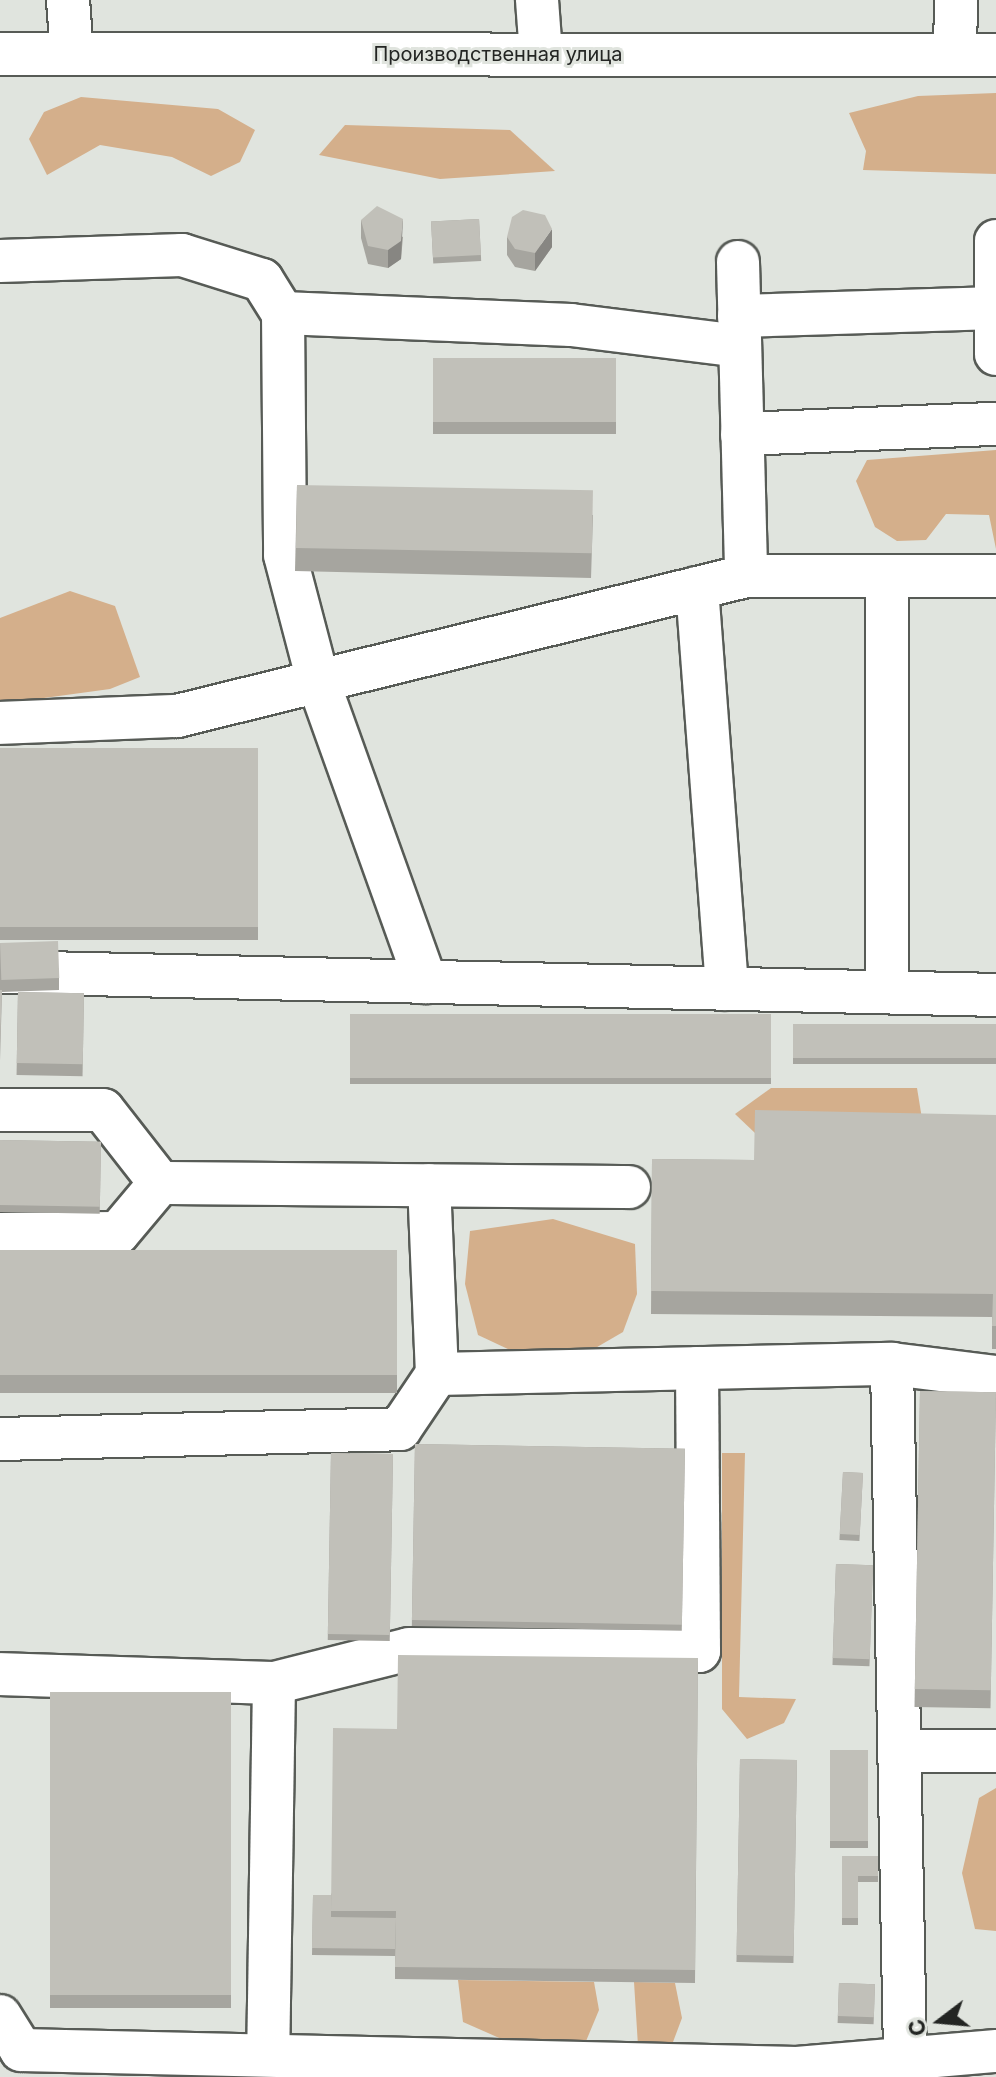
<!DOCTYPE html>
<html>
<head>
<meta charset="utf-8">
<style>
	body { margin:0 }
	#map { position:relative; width:996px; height:2077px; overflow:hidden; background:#e0e4de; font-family:Inter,sans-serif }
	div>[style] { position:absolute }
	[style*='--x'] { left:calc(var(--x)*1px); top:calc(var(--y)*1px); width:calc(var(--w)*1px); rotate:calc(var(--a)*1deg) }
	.green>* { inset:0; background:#d4af8b }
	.roads { filter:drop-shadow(2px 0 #575b56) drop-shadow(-2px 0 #575b56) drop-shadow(0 2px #575b56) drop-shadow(0 -2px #575b56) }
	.minor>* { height:42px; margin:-21px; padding:0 21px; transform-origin:21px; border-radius:21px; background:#fff }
	.wall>* { inset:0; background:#a6a59f; transform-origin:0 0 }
	.shaded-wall>* { inset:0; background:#878682 }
	.building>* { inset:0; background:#c1c0b9; transform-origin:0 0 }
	span { translate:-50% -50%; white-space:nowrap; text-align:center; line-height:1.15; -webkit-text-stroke:6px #e0e4de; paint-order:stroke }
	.street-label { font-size:20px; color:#232523 }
	.north { position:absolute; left:900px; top:1981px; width:80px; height:80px; -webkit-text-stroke:6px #e0e4de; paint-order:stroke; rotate:254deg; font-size:22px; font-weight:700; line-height:32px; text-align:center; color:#232523 }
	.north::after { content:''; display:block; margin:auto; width:28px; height:36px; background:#232523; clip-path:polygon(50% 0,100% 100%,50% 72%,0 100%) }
</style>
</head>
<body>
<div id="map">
	<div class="green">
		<i style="clip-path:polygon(996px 93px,996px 174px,863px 170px,866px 151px,849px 113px,918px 96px)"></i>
		<i style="clip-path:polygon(81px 97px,218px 109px,255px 130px,240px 162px,211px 176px,172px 157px,100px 145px,47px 175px,29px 139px,44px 112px)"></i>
		<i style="clip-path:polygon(345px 125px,510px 130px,555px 171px,440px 179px,319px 155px)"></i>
		<i style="clip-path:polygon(996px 450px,996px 549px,989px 515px,946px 514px,926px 540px,897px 541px,875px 527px,856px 481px,867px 460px)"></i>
		<i style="clip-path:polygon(70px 591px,115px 606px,140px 677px,110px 689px,0 704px,0 618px)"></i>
		<i style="clip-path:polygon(771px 1088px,917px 1088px,925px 1137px,755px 1133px,735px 1114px)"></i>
		<i style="clip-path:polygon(553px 1219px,635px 1244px,637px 1294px,623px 1332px,592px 1350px,514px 1352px,478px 1335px,465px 1284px,470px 1231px)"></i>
		<i style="clip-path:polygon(722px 1453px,745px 1453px,739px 1697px,796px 1699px,784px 1723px,747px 1739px,722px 1709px)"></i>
		<i style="clip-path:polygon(996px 1788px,996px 1931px,975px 1929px,962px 1873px,979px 1798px)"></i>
		<i style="clip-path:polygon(458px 1980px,594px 1982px,599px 2010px,584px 2046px,513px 2044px,463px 2022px)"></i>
		<i style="clip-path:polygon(634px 1982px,675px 1983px,682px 2018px,673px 2042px,638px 2046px)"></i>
	</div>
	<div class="roads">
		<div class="minor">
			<i style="--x:68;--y:0;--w:54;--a:85.8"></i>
			<i style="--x:537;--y:0;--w:54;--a:85.8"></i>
			<i style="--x:0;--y:54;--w:996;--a:0.06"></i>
			<i style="--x:955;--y:55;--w:55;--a:-89"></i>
			<i style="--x:996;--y:241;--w:113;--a:90"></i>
			<i style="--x:0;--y:261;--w:182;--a:-1.9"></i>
			<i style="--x:182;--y:255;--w:84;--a:17.4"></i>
			<i style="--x:262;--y:280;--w:39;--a:58"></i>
			<i style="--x:283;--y:313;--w:242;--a:89.5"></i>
			<i style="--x:285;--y:555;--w:130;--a:75.3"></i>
			<i style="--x:318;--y:681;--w:320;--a:70.3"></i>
			<i style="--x:738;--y:262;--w:314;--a:88.5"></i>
			<i style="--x:283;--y:313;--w:288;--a:2.4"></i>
			<i style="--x:571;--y:325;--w:170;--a:7.1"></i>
			<i style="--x:739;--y:316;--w:257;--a:-1.8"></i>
			<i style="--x:742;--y:434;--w:254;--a:-2.3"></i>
			<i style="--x:887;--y:576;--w:416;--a:90"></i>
			<i style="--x:697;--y:588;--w:402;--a:85.7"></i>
			<i style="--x:0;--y:723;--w:177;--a:-2.3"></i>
			<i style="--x:177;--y:716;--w:586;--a:-13.82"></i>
			<i style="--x:746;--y:576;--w:250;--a:0"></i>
			<i style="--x:0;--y:972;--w:996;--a:1.32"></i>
			<i style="--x:0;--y:1110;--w:103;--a:0"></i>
			<i style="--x:103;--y:1110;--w:93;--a:52"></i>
			<i style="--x:0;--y:1234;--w:118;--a:-0.5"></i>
			<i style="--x:118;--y:1233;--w:65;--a:-50"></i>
			<i style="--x:160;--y:1183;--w:469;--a:0.5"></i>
			<i style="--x:892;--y:1364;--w:690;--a:88.92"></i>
			<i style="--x:437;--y:1374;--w:455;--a:-1.3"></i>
			<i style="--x:892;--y:1364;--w:105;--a:7.1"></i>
			<i style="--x:0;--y:1439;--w:400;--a:-1.4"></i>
			<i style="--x:400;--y:1429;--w:66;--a:-56.1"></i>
			<i style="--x:437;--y:1374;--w:189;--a:-92.4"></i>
			<i style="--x:0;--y:1674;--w:274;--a:1.9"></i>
			<i style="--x:274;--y:1683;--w:369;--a:90.9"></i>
			<i style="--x:274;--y:1683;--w:139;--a:-14.1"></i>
			<i style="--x:409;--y:1649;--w:290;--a:0.4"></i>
			<i style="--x:699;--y:1651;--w:283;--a:-90.4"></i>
			<i style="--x:900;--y:1751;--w:96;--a:0"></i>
			<i style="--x:0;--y:2016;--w:40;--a:58"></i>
			<i style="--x:21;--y:2050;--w:776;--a:1.33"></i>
			<i style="--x:797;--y:2068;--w:200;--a:-4.9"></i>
		</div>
	</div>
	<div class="wall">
		<i style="left:479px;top:219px;width:42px;height:48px;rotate:87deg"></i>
		<i style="clip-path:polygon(361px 220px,403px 237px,401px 259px,388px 268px,368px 264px,361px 238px)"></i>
		<i style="clip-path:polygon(507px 237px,552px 247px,535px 271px,515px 267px,507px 255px)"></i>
		<i style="left:616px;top:358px;width:76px;height:183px;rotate:90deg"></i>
		<i style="clip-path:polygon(297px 485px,593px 515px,591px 578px,295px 571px)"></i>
		<i style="left:0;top:748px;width:258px;height:192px"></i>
		<i style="clip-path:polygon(0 943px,59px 978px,59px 990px,2px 992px,0 1061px)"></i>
		<i style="left:18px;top:992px;width:66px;height:83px;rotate:1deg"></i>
		<i style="left:350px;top:1014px;width:421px;height:70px"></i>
		<i style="left:793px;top:1024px;width:203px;height:40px"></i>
		<i style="clip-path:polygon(996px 1115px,996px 1349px,992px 1349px,992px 1317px,651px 1314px,652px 1159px,754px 1160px)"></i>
		<i style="left:0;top:1140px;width:101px;height:72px;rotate:1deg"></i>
		<i style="left:0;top:1250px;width:397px;height:143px"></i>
		<i style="left:920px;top:1391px;width:76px;height:316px;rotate:1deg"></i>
		<i style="left:415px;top:1444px;width:270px;height:182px;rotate:1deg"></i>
		<i style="left:331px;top:1453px;width:62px;height:187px;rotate:1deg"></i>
		<i style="left:843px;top:1472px;width:20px;height:68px;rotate:3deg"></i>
		<i style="left:836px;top:1564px;width:37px;height:101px;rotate:2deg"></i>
		<i style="clip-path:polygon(698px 1658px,695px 1983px,395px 1979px,395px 1956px,312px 1955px,313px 1895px,331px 1895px,397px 1729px)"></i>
		<i style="left:50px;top:1692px;width:181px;height:316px"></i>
		<i style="left:830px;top:1750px;width:38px;height:98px"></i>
		<i style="left:740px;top:1759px;width:57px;height:203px;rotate:1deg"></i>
		<i style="clip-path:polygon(842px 1856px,878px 1856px,878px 1882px,858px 1882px,858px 1925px,842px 1925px)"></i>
		<i style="left:839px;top:1983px;width:36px;height:40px;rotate:2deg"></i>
	</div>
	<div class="shaded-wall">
		<i style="clip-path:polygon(403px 219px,401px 259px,388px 268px,388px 250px)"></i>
		<i style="clip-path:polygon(552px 229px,552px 247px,535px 271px,535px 253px)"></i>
	</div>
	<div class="building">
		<i style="clip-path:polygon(377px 206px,403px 219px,401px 241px,388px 250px,368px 246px,361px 220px)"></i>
		<i style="clip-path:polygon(523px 210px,545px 215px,552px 229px,535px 253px,515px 249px,507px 237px,512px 217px)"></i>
		<i style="left:479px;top:219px;width:36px;height:48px;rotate:87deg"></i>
		<i style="left:616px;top:358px;width:64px;height:183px;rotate:90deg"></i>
		<i style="left:297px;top:485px;width:296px;height:63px;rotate:1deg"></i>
		<i style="left:0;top:748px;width:258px;height:179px"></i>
		<i style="left:58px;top:941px;width:37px;height:58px;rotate:88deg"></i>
		<i style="clip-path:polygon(0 990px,2px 990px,0 1043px)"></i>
		<i style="left:18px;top:992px;width:66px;height:71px;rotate:1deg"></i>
		<i style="left:350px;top:1014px;width:421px;height:64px"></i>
		<i style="left:793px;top:1024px;width:203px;height:34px"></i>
		<i style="clip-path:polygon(755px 1110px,996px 1115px,996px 1326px,992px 1326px,993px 1294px,651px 1291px,652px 1159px,754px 1160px)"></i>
		<i style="left:0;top:1140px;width:101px;height:65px;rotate:1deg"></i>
		<i style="left:0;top:1250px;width:397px;height:125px"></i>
		<i style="left:920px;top:1391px;width:76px;height:298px;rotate:1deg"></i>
		<i style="left:415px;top:1444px;width:270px;height:176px;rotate:1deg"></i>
		<i style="left:331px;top:1453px;width:62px;height:181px;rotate:1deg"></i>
		<i style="left:843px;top:1472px;width:20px;height:62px;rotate:3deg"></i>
		<i style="left:836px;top:1564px;width:37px;height:94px;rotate:2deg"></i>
		<i style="clip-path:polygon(398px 1655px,698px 1658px,695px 1970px,395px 1967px,396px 1911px,331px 1911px,333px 1728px,397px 1729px)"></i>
		<i style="left:50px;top:1692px;width:181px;height:303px"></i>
		<i style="left:830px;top:1750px;width:38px;height:91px"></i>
		<i style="left:740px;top:1759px;width:57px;height:196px;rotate:1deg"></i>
		<i style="clip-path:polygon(842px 1856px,878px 1856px,878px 1876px,858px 1876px,858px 1918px,842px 1918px)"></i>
		<i style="clip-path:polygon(313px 1895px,331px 1895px,331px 1917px,396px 1918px,395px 1949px,312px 1948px)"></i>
		<i style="left:839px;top:1983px;width:36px;height:33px;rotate:2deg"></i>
	</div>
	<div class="street-label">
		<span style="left:498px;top:54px">Производственная улица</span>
	</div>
	<div class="north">С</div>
</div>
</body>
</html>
